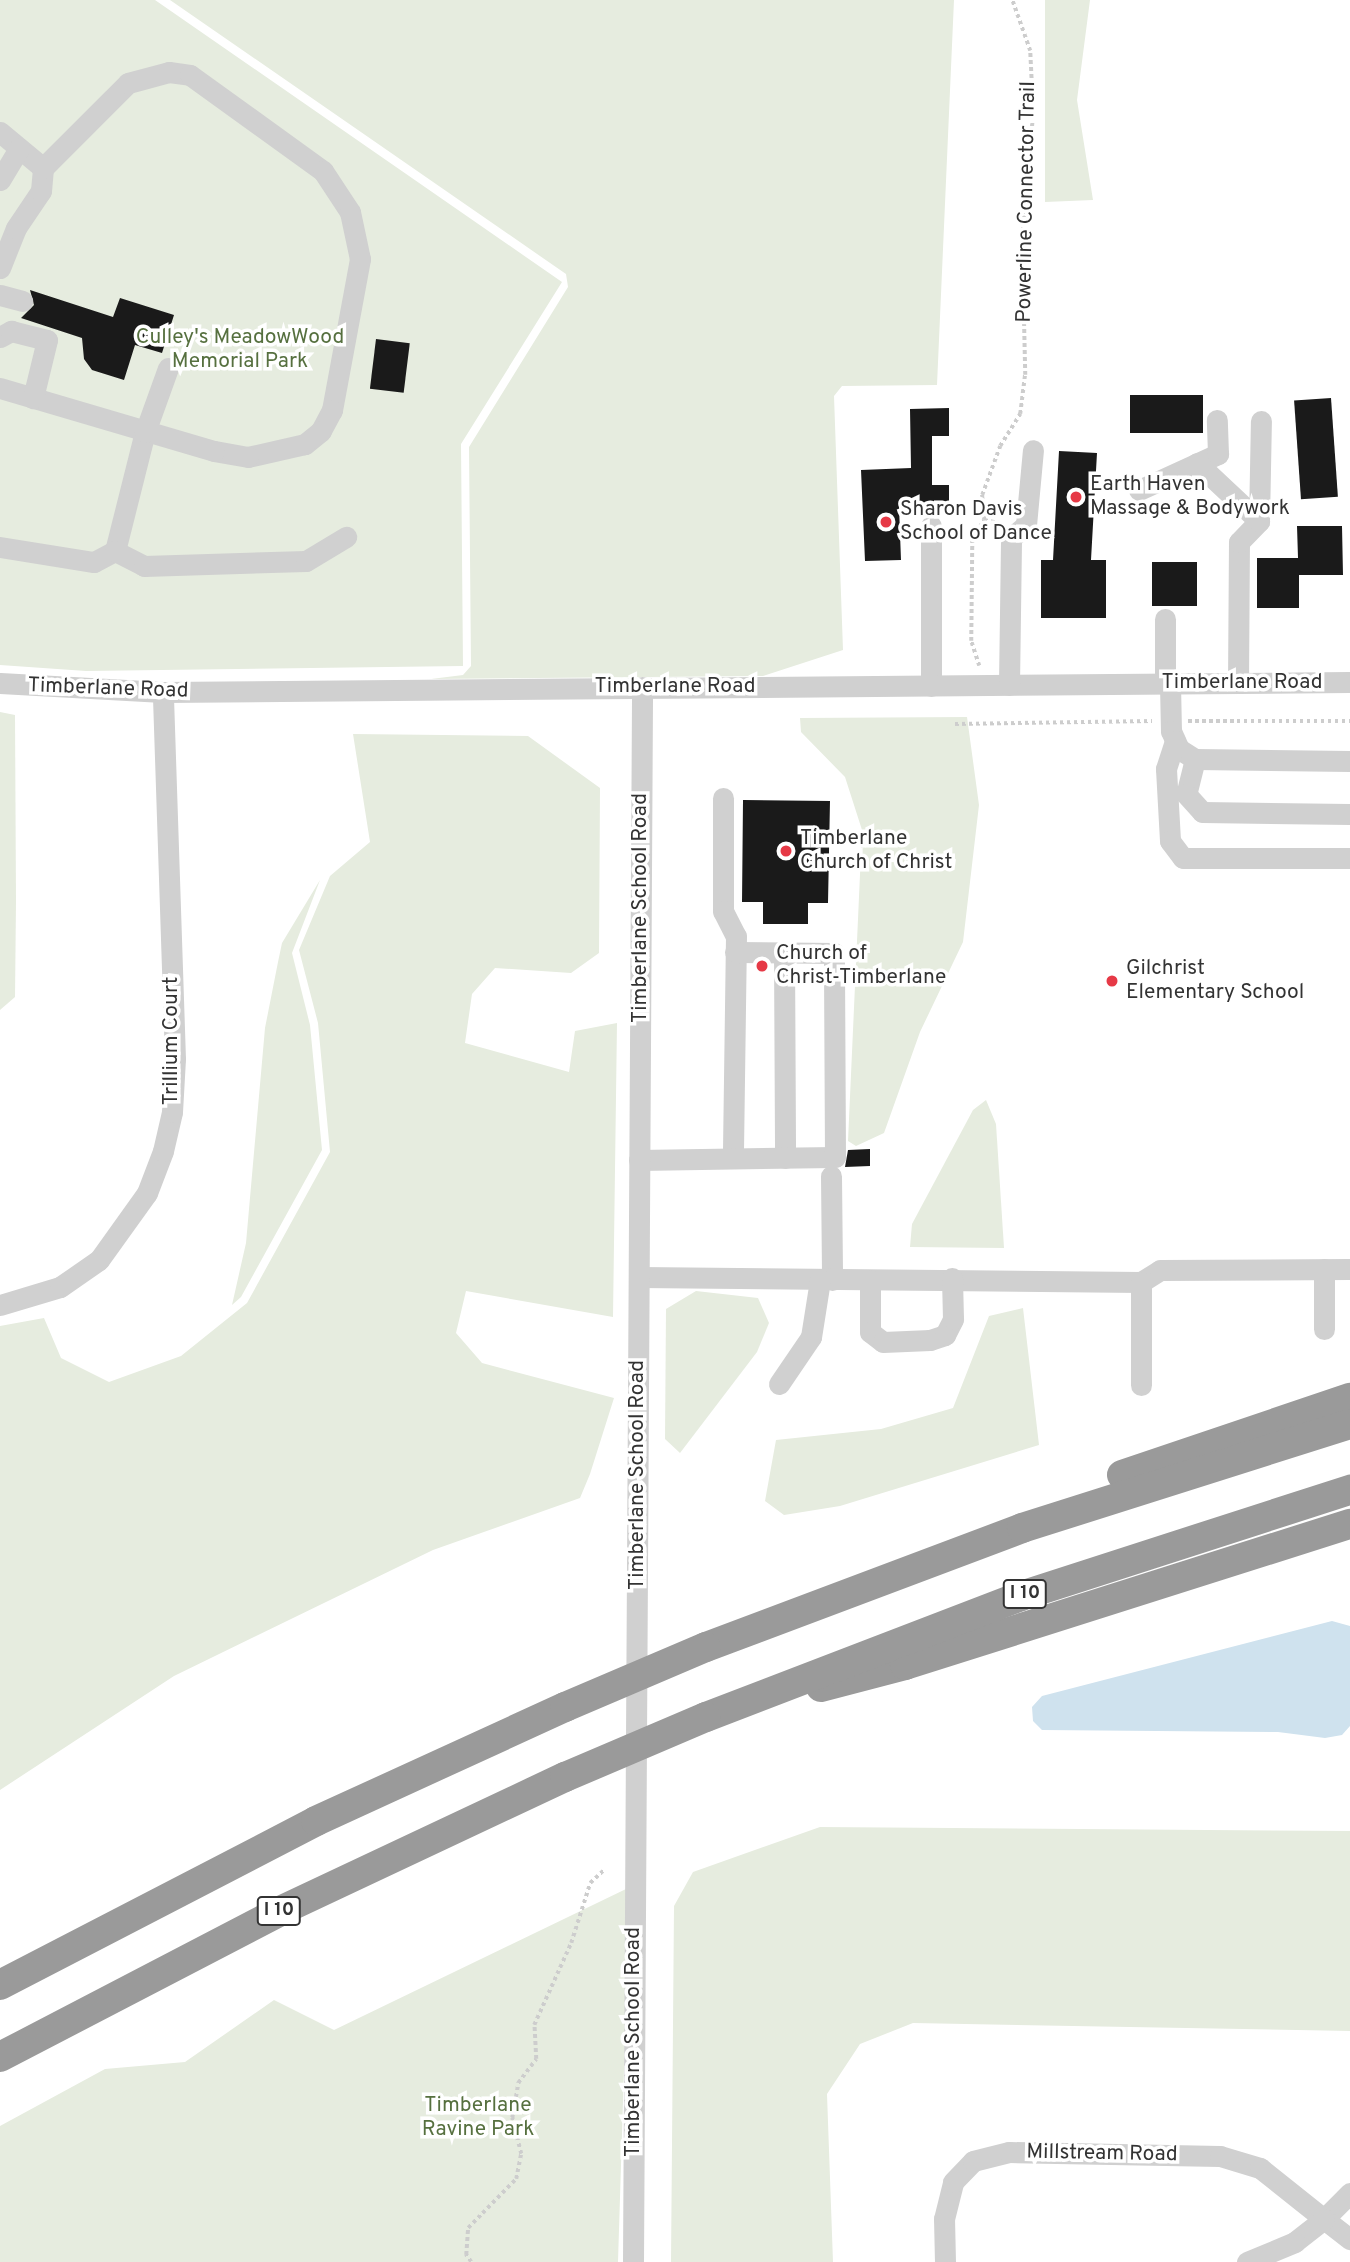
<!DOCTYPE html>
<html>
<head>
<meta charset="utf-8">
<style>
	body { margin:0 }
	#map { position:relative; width:1350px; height:2262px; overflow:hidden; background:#fff; font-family:Overpass,sans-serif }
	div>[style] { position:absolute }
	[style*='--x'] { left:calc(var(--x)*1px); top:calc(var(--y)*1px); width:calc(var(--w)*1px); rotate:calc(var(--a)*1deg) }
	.green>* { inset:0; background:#e6ecdf }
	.water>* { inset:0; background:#cfe2ee }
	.building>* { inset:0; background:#1a1a1a; transform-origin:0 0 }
	.path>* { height:3.5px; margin-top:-1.75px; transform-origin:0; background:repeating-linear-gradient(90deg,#cdcdcd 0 3.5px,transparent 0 7px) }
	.minor>* { height:21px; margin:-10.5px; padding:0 10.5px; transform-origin:10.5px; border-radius:10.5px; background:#d0d0d0 }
	.highway>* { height:30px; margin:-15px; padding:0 15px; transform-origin:15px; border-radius:15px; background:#9a9a9a }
	.highway-bridge>* { height:30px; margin:-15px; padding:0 15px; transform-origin:15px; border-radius:15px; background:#9a9a9a }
	.dots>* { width:19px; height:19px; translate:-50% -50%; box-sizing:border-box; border:4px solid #fff; border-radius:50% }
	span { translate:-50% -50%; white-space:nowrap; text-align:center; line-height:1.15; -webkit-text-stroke:7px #fff; paint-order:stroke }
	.shield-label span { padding:2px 5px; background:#fff; border:2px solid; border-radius:5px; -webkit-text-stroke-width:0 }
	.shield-label { font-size:19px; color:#333; font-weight:700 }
	.street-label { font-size:21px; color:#333 }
	.park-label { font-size:21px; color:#56703f }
	.poi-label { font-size:21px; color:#333 }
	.left { translate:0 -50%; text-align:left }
</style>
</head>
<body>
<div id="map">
	<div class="green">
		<i style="clip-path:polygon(0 0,155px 0,562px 282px,461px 444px,463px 666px,86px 671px,0 665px)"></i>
		<i style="clip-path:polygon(170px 0,954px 0,937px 385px,842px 386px,834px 396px,843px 650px,763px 676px,431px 679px,463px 675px,471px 666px,469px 447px,568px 287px,566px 274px)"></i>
		<i style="clip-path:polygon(1045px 0,1090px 0,1077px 100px,1093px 200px,1045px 202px)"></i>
		<i style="clip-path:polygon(0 712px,15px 715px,16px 901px,15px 997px,0 1010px)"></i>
		<i style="clip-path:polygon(967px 717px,979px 805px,963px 942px,920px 1032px,884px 1133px,856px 1146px,848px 1141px,862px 830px,845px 777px,801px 732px,800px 718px)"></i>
		<i style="clip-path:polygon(353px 734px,528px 736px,600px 788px,599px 953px,571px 973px,495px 968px,472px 994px,465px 1043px,569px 1072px,575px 1031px,617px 1023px,613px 1317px,466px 1291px,456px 1333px,482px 1363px,614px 1398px,590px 1474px,580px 1498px,433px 1550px,174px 1676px,0 1790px,0 1326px,44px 1318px,61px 1358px,109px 1382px,181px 1356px,247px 1303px,330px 1152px,318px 1023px,299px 950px,330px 876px,370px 842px)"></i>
		<i style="clip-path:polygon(320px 880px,292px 953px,310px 1025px,322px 1150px,241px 1297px,232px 1305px,246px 1243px,265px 1028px,278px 962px,282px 943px)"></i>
		<i style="clip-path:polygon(986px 1100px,996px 1124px,1004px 1248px,910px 1247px,912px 1224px,973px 1110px)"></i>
		<i style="clip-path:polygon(696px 1291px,758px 1298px,769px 1323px,757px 1352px,680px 1453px,665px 1439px,666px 1309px)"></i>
		<i style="clip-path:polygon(1023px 1308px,1039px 1445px,840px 1506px,784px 1515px,765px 1501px,776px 1440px,881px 1429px,953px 1408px,989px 1316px)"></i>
		<i style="clip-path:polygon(820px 1827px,1350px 1831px,1350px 2031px,913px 2023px,860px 2044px,827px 2094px,833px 2262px,671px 2262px,674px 1906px,693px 1872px)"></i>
		<i style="clip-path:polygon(626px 1889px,629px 1909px,618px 2262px,0 2262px,0 2126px,105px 2069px,185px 2062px,274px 2000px,334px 2030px)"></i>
	</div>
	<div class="water">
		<i style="clip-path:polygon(1332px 1621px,1350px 1626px,1350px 1726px,1342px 1735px,1325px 1738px,1278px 1732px,1042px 1730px,1033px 1721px,1032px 1707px,1042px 1696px)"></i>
	</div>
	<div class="building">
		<i style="clip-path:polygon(30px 290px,113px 317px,120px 298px,174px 315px,162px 353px,135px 345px,124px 380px,92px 370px,84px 359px,82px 338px,21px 318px,34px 305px)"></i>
		<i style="left:376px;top:339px;width:34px;height:50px;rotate:7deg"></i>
		<i style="left:1203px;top:395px;width:38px;height:73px;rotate:90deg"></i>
		<i style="left:1331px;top:398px;width:99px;height:37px;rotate:86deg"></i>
		<i style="clip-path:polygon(949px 408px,949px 436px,932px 436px,932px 485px,949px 485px,949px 506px,899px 506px,901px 560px,865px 561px,861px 470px,911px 468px,910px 409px)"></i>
		<i style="clip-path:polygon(1059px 451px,1097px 453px,1091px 560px,1106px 560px,1106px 618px,1041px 618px,1041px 560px,1053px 560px)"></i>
		<i style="clip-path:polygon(1297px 526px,1342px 526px,1343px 575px,1299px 575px,1299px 608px,1257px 608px,1257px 558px,1298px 558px)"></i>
		<i style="left:1152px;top:562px;width:45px;height:44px"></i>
		<i style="clip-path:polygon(743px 800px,830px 801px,828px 903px,808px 903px,808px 924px,763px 924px,763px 902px,742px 902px)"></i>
		<i style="clip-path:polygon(870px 1149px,870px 1166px,845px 1167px,848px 1150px)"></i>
	</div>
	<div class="path">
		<i style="--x:984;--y:520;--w:15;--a:11"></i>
		<i style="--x:979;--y:666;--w:26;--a:-108"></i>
		<i style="--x:971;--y:641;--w:102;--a:-89.4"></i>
		<i style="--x:972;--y:539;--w:22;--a:-58"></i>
		<i style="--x:984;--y:520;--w:25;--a:-95"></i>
		<i style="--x:982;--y:495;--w:52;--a:-69.8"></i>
		<i style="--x:1000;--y:446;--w:38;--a:-58"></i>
		<i style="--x:1020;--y:414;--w:39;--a:-83"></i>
		<i style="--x:1025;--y:375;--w:137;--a:-91.3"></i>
		<i style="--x:1022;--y:238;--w:125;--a:-85"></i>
		<i style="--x:1033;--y:113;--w:62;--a:-92.8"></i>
		<i style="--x:1030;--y:51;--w:54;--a:-109.4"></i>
		<i style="--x:1188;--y:721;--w:162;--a:0"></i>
		<i style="--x:955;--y:724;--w:197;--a:-0.9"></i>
		<i style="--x:471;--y:2262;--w:9;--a:-126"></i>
		<i style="--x:466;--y:2255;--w:27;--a:-86"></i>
		<i style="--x:468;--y:2228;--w:69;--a:-45.6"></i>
		<i style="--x:516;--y:2179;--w:25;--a:-79"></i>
		<i style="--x:521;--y:2154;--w:37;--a:-104"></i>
		<i style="--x:512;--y:2118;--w:36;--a:-80"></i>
		<i style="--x:518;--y:2083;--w:30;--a:-53"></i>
		<i style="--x:536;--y:2059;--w:34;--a:-93"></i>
		<i style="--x:534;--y:2025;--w:90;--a:-65.7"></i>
		<i style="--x:571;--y:1943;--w:63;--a:-72.4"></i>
		<i style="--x:590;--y:1883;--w:18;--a:-43"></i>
	</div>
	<div class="minor">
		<i style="--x:0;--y:132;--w:56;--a:39.9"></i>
		<i style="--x:0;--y:180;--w:37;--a:-59"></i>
		<i style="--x:0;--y:268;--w:43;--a:-68.2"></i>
		<i style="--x:16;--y:228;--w:45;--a:-56"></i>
		<i style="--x:41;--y:191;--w:23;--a:-85"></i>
		<i style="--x:43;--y:168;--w:120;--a:-45"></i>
		<i style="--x:128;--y:83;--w:42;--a:-15"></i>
		<i style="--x:169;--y:72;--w:21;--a:8"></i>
		<i style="--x:190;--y:75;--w:164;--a:35.8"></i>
		<i style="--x:323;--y:171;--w:49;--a:56.6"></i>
		<i style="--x:350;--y:212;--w:48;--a:78"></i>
		<i style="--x:360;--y:259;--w:154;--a:100.5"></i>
		<i style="--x:332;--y:410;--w:24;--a:118"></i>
		<i style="--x:321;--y:431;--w:21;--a:141"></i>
		<i style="--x:305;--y:444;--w:58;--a:167.2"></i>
		<i style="--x:248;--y:457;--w:35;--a:-170"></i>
		<i style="--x:214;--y:451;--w:223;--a:-163.6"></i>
		<i style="--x:0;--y:295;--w:23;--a:15"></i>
		<i style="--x:0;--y:337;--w:13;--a:-29"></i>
		<i style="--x:11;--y:331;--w:37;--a:14"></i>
		<i style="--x:47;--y:340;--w:60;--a:103.6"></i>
		<i style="--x:1197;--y:463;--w:85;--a:43.1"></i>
		<i style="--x:1139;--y:490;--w:87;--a:-24.5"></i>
		<i style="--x:1218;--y:454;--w:34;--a:-92"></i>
		<i style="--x:931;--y:526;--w:160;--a:90"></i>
		<i style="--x:0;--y:547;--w:95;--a:9.1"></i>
		<i style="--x:94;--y:562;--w:24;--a:-28"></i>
		<i style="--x:115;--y:551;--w:123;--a:-75.9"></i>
		<i style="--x:145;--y:432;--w:68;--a:-70.2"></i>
		<i style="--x:115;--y:551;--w:33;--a:27"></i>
		<i style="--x:144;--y:566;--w:162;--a:-1.8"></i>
		<i style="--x:306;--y:561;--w:47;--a:-31"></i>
		<i style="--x:1165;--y:619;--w:65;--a:90"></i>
		<i style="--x:0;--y:683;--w:163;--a:3.2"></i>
		<i style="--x:163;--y:692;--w:1187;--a:-0.48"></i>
		<i style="--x:1238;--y:683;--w:141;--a:-89.6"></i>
		<i style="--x:1239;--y:542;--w:29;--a:-46"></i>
		<i style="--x:1259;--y:521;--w:100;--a:-88.9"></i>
		<i style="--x:1170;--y:684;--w:47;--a:88.8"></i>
		<i style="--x:1171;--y:731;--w:20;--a:66"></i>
		<i style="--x:1179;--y:749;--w:19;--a:32"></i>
		<i style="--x:1195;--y:759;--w:155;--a:0.7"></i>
		<i style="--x:1009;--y:685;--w:147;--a:-89.2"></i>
		<i style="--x:1011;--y:538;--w:20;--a:-41"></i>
		<i style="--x:1026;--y:525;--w:75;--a:-84.7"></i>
		<i style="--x:1175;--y:741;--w:29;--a:108"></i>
		<i style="--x:1166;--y:769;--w:72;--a:86.8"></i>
		<i style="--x:1170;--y:841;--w:21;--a:53"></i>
		<i style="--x:1183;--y:858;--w:167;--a:0"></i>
		<i style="--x:1195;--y:759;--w:36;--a:104"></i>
		<i style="--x:1186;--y:794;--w:24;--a:48"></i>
		<i style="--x:1202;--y:812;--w:148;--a:0.8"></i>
		<i style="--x:723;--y:798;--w:113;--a:90"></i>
		<i style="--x:723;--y:911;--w:28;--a:63"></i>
		<i style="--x:736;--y:936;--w:222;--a:90.8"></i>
		<i style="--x:784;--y:952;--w:206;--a:89.7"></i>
		<i style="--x:639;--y:1160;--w:196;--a:-0.9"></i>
		<i style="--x:835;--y:1157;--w:204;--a:-90.3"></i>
		<i style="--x:834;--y:953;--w:99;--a:-179.4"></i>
		<i style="--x:831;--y:1176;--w:104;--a:89.4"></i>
		<i style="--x:1324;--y:1269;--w:60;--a:90"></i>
		<i style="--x:639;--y:1277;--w:502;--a:0.57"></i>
		<i style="--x:1141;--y:1282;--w:22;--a:-32"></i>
		<i style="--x:1160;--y:1270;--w:190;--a:-0.3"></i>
		<i style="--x:870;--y:1280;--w:52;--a:90"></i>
		<i style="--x:870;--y:1332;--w:16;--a:38"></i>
		<i style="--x:883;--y:1342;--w:47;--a:-2.4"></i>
		<i style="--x:930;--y:1340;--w:16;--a:-18"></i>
		<i style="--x:945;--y:1335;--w:18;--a:-63"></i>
		<i style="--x:953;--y:1319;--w:41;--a:-91.4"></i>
		<i style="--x:1141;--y:1282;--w:103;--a:90"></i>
		<i style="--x:0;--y:1305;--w:63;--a:-16.7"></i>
		<i style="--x:60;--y:1287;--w:47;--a:-34.7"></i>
		<i style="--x:99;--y:1260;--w:82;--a:-54.4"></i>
		<i style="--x:147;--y:1193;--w:45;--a:-69.1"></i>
		<i style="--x:163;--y:1151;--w:40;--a:-77"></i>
		<i style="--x:172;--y:1112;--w:53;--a:-86.8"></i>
		<i style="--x:175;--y:1059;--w:367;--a:-91.9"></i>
		<i style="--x:779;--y:1384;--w:57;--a:-55.8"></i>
		<i style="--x:811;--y:1337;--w:58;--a:-81"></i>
		<i style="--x:1350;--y:2193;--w:37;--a:135"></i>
		<i style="--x:1324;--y:2219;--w:33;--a:38"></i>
		<i style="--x:633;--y:2262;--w:1575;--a:-89.67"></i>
		<i style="--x:945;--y:2262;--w:43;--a:-91.3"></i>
		<i style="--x:944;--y:2219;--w:38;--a:-76"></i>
		<i style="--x:953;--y:2182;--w:29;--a:-46"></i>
		<i style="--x:973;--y:2161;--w:37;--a:-14"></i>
		<i style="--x:1009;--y:2152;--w:211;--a:1.1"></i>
		<i style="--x:1220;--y:2156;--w:42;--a:16.7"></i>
		<i style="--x:1260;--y:2168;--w:82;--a:38.6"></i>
		<i style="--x:1324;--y:2219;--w:37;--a:142"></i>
		<i style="--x:1295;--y:2242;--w:52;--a:157.4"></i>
	</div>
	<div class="highway">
		<i style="--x:1122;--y:1475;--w:241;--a:-18.7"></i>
		<i style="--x:706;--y:1647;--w:338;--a:-20.6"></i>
		<i style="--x:1022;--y:1528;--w:344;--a:-17.6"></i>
		<i style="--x:821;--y:1687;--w:87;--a:-14.7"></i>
		<i style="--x:905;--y:1665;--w:467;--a:-17.6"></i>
		<i style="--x:706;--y:1717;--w:337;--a:-21"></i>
		<i style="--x:1021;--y:1596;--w:346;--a:-17.9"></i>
		<i style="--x:0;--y:1985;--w:356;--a:-27.4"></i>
		<i style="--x:316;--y:1821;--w:274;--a:-24.6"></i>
		<i style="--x:0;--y:2057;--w:316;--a:-27.5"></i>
		<i style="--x:280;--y:1911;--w:315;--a:-25.2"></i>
	</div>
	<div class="highway-bridge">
		<i style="--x:565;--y:1707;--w:153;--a:-23.1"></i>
		<i style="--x:565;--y:1777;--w:153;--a:-23.1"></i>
	</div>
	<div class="dots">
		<i style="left:1076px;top:497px;background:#e63946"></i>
		<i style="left:886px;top:522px;background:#e63946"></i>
		<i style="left:786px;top:851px;background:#e63946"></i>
		<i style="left:762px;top:966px;background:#e63946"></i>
		<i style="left:1112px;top:981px;background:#e63946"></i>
	</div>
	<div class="shield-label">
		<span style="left:1025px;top:1594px">I 10</span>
		<span style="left:279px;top:1911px">I 10</span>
	</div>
	<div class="street-label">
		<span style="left:1027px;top:202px;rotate:-89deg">Powerline Connector Trail</span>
		<span style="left:1242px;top:683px">Timberlane Road</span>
		<span style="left:675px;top:687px">Timberlane Road</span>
		<span style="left:108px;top:689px;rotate:2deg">Timberlane Road</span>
		<span style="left:641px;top:908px;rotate:-90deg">Timberlane School Road</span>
		<span style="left:172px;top:1041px;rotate:-90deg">Trillium Court</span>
		<span style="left:638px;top:1475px;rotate:-90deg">Timberlane School Road</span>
		<span style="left:634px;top:2042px;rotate:-90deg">Timberlane School Road</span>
		<span style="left:1102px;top:2154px;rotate:1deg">Millstream Road</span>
	</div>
	<div class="park-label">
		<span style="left:240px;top:350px">Culley's MeadowWood<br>Memorial Park</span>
		<span style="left:478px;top:2118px">Timberlane<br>Ravine Park</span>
	</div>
	<div class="poi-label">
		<span class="left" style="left:1090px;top:497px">Earth Haven<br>Massage &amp; Bodywork</span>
		<span class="left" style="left:900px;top:522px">Sharon Davis<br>School of Dance</span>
		<span class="left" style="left:800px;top:851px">Timberlane<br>Church of Christ</span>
		<span class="left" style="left:776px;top:966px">Church of<br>Christ-Timberlane</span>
		<span class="left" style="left:1126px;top:981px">Gilchrist<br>Elementary School</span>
	</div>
</div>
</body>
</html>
